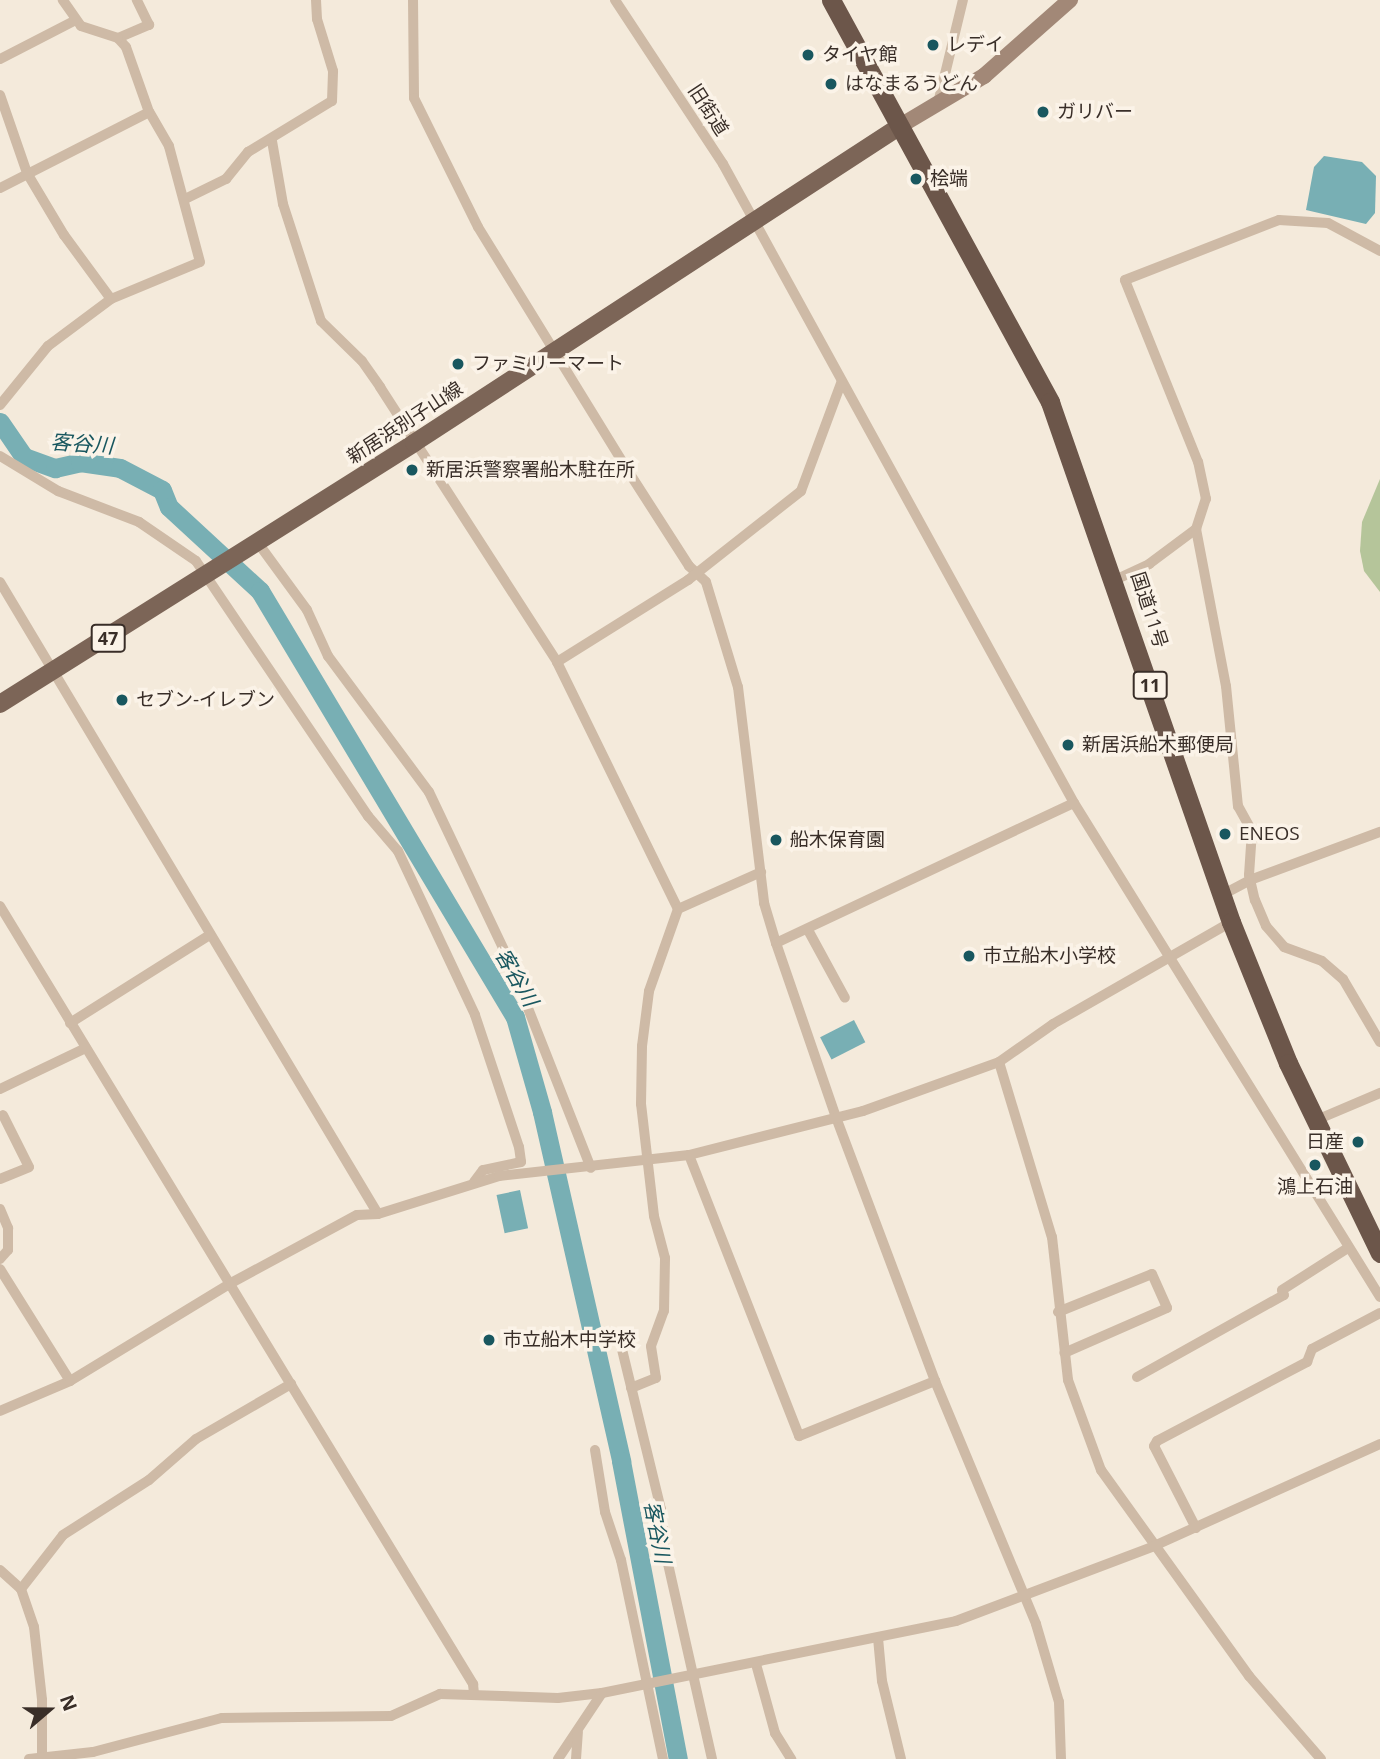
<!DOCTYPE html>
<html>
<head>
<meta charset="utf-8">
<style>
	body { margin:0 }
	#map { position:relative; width:1380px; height:1759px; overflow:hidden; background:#f4eadb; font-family:"Open Sans","Noto Sans JP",sans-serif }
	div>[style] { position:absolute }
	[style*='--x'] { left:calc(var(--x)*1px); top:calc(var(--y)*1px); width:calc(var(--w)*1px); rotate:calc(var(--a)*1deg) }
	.green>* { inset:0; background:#b5c59a }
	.water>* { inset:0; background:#78afb4; transform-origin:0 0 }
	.river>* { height:19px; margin:-9.5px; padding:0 9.5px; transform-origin:9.5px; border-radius:9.5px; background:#78afb4 }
	.minor>* { height:10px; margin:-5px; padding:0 5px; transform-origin:5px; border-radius:5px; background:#cebaa6 }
	.secondary>* { height:16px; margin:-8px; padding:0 8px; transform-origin:8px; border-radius:8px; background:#a28877 }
	.primary>* { height:18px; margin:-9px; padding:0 9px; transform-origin:9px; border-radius:9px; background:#7c6557 }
	.trunk>* { height:19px; margin:-9.5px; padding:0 9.5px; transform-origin:9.5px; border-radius:9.5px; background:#6c564a }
	.dots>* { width:19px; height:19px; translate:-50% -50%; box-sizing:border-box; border:4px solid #fbf3e8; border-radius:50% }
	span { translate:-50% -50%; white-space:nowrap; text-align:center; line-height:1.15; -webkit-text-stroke:7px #fbf3e8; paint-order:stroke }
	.shield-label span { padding:2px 5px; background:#fbf3e8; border:2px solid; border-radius:5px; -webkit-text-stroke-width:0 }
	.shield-label { font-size:18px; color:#392e28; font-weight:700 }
	.poi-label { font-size:19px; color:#392e28 }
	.left { translate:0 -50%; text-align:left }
	.right { translate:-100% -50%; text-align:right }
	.street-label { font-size:19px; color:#392e28 }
	.water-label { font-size:21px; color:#19575f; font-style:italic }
	.north { position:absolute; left:14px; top:1675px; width:70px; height:70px; -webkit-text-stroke:5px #fbf3e8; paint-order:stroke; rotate:70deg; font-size:19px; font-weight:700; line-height:28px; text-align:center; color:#392e28 }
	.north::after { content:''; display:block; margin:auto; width:24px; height:32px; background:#392e28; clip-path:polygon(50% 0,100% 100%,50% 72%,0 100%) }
</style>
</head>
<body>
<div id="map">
	<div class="green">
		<i style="clip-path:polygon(1380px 479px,1380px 592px,1364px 571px,1360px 551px,1362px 522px)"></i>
	</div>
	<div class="water">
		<i style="clip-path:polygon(1324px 156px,1362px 162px,1376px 176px,1375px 213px,1366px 224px,1306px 210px,1314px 167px)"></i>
		<i style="left:854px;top:1020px;width:25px;height:38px;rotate:63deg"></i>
		<i style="left:520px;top:1190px;width:39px;height:24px;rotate:78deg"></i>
	</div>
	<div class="river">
		<i style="--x:0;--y:422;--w:42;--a:55.6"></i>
		<i style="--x:24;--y:457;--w:33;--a:20"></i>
		<i style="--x:55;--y:468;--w:26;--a:-13"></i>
		<i style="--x:80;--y:462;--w:40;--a:8.5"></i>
		<i style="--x:120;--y:468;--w:47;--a:27.6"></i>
		<i style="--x:162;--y:490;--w:18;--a:68"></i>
		<i style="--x:169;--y:507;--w:124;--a:42.7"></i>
		<i style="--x:260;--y:591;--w:496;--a:59.1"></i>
		<i style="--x:515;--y:1017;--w:99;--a:74.1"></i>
		<i style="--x:542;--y:1112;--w:358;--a:77.2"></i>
		<i style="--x:621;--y:1461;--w:303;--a:79.2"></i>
	</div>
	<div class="minor">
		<i style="--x:413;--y:0;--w:98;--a:89.4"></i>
		<i style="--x:414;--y:98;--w:144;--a:63.6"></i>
		<i style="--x:478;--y:227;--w:290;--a:58.4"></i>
		<i style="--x:630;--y:474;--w:109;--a:57.3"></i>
		<i style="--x:689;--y:566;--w:23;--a:43"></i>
		<i style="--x:706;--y:582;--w:110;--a:73.1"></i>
		<i style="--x:738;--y:687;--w:218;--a:83.1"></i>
		<i style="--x:764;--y:903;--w:42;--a:73.3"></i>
		<i style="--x:776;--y:943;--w:187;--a:71"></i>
		<i style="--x:837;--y:1120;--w:279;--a:69.4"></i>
		<i style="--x:935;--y:1381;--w:263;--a:67.4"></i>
		<i style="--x:1036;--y:1624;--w:81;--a:73.6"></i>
		<i style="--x:1059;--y:1702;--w:57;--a:88"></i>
		<i style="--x:615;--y:0;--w:196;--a:56.6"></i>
		<i style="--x:723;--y:164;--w:729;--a:61.22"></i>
		<i style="--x:1074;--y:803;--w:581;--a:58.22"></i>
		<i style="--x:118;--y:38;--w:34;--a:-23"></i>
		<i style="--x:149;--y:25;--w:28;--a:-116"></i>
		<i style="--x:0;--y:59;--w:85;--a:-27.2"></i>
		<i style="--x:0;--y:95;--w:83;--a:70.9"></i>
		<i style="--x:27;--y:173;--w:72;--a:59.2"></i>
		<i style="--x:64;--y:235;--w:79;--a:53.7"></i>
		<i style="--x:938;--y:103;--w:106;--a:-76.4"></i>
		<i style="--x:272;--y:141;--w:64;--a:80.1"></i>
		<i style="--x:283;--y:204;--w:123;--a:72"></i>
		<i style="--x:321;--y:321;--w:57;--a:44.3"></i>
		<i style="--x:362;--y:361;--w:32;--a:55"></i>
		<i style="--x:380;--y:387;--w:327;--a:57.2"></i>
		<i style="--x:557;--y:662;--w:275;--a:63.9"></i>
		<i style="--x:0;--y:188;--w:167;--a:-27"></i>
		<i style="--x:185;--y:199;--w:46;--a:-26"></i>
		<i style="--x:226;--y:179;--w:35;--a:-51"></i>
		<i style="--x:248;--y:152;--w:98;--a:-31.3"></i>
		<i style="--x:332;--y:101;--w:30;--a:-88"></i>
		<i style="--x:333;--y:71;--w:54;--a:-107.1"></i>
		<i style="--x:317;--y:19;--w:19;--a:-93"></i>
		<i style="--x:0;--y:405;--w:76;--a:-50.9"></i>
		<i style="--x:48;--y:346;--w:79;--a:-36.7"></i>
		<i style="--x:111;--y:299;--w:96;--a:-22.6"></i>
		<i style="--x:200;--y:262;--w:120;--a:-105"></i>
		<i style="--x:169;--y:146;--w:39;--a:-120"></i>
		<i style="--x:149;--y:112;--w:69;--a:-109.5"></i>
		<i style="--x:126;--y:47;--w:12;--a:-132"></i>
		<i style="--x:118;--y:38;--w:39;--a:-162"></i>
		<i style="--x:81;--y:26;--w:32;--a:-125"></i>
		<i style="--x:0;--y:456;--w:68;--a:31.1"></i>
		<i style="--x:58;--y:491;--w:87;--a:20.9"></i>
		<i style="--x:139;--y:522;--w:69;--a:34.4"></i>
		<i style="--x:196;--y:561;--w:308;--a:56"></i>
		<i style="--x:368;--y:816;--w:46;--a:49.4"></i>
		<i style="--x:398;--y:851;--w:181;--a:64.8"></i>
		<i style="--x:475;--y:1015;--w:139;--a:71.6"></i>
		<i style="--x:519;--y:1147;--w:15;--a:82"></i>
		<i style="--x:521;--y:1162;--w:39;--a:168"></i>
		<i style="--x:483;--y:1170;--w:15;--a:127"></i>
		<i style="--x:1196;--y:529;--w:32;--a:-72"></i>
		<i style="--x:1206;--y:499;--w:38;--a:-102"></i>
		<i style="--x:1198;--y:462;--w:196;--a:-111.9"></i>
		<i style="--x:1125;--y:280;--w:165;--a:-21.3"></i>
		<i style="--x:1279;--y:220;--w:49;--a:3.5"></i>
		<i style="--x:1328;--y:223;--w:59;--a:28.3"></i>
		<i style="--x:258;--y:543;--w:83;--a:53.8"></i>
		<i style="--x:307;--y:610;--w:51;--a:65.5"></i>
		<i style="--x:328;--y:656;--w:169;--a:53.4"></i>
		<i style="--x:429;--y:792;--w:191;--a:64.6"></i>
		<i style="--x:511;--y:965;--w:218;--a:68.5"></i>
		<i style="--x:1115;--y:580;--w:38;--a:-25"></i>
		<i style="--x:1149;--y:564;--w:59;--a:-36.7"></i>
		<i style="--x:1196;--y:529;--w:160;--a:79.2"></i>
		<i style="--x:1226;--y:686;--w:121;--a:84.3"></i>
		<i style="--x:1238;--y:806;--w:29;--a:61"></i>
		<i style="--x:1252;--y:831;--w:44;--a:93.9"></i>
		<i style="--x:1249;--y:875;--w:26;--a:77"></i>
		<i style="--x:1255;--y:900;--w:28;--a:67"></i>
		<i style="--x:1266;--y:926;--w:28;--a:49"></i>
		<i style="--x:1284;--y:947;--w:40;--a:20.2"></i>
		<i style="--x:1322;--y:961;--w:28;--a:41"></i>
		<i style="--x:1343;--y:979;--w:73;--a:59.6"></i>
		<i style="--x:0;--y:582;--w:736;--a:59.12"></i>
		<i style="--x:557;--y:662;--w:155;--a:-32"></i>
		<i style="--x:688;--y:580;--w:144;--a:-38.2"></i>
		<i style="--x:801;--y:491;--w:117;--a:-69.6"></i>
		<i style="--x:1222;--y:895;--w:32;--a:-28"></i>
		<i style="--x:1250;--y:880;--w:139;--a:-20.3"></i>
		<i style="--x:0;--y:906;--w:911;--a:58.7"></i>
		<i style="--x:473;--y:1684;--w:9;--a:84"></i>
		<i style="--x:808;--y:930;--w:77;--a:61.4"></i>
		<i style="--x:776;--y:943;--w:329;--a:-25.2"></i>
		<i style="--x:70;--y:1023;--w:165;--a:-32.2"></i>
		<i style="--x:999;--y:1062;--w:183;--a:73.2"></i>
		<i style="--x:1052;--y:1237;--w:144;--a:83.6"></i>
		<i style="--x:1068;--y:1380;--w:96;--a:69.9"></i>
		<i style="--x:1101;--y:1470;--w:254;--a:54.3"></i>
		<i style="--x:1249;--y:1676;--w:110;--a:49.1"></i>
		<i style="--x:0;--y:1089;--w:95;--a:-25.5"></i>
		<i style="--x:1314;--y:1121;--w:72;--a:-23"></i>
		<i style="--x:689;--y:1155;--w:302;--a:68.6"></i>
		<i style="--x:799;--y:1436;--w:147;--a:-22"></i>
		<i style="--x:0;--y:1179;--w:31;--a:-22"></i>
		<i style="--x:29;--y:1167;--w:58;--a:-116.6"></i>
		<i style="--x:0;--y:1209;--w:21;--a:67"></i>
		<i style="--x:8;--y:1228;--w:22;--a:90"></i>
		<i style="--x:8;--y:1250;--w:12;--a:132"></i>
		<i style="--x:0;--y:1269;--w:132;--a:58"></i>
		<i style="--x:1058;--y:1312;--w:101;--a:-22"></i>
		<i style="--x:1152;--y:1274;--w:37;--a:66"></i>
		<i style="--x:1167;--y:1308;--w:112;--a:156.4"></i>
		<i style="--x:618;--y:1333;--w:181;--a:76.3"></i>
		<i style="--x:661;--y:1509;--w:37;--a:85"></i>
		<i style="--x:664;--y:1546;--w:218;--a:77.3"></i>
		<i style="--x:1137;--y:1377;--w:168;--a:-29.2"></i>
		<i style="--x:1284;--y:1295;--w:5;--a:-112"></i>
		<i style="--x:1282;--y:1290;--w:78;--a:-32.5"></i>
		<i style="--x:631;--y:1388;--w:27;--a:-22"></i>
		<i style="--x:656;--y:1378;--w:32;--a:-99"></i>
		<i style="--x:651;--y:1346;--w:37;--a:-70"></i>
		<i style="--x:664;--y:1311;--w:53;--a:-88.9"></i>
		<i style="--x:665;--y:1258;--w:43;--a:-104.7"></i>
		<i style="--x:654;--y:1216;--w:113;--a:-96.6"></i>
		<i style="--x:641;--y:1104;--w:58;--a:-89"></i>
		<i style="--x:642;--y:1046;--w:55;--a:-82.7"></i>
		<i style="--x:649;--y:991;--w:87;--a:-70.5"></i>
		<i style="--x:678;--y:909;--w:91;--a:-24"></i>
		<i style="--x:0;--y:1411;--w:76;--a:-23.2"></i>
		<i style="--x:70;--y:1381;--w:188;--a:-31.3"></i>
		<i style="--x:231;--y:1283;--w:143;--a:-28.4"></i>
		<i style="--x:357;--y:1215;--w:21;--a:-3"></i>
		<i style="--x:378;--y:1214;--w:127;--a:-17.4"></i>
		<i style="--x:499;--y:1176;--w:191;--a:-6.3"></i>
		<i style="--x:689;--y:1155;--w:179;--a:-14.2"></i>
		<i style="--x:863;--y:1111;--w:145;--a:-19.8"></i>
		<i style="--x:999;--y:1062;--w:66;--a:-35.1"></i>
		<i style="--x:1053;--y:1024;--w:205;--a:-29.8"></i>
		<i style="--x:595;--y:1450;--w:63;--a:80.8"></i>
		<i style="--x:605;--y:1512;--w:51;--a:71.6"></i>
		<i style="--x:621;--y:1560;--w:203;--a:78.1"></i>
		<i style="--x:1196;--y:1528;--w:92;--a:-117.1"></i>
		<i style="--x:1154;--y:1446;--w:6;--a:-59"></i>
		<i style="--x:1157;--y:1441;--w:170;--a:-27.8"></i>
		<i style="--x:1307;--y:1362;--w:14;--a:-69"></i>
		<i style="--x:1312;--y:1349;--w:77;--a:-27.9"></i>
		<i style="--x:0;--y:1570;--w:28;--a:42"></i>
		<i style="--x:21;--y:1589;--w:40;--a:71.1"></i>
		<i style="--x:34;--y:1627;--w:73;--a:83.7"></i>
		<i style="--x:42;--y:1700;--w:58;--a:90"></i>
		<i style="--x:21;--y:1589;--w:68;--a:-52.1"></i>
		<i style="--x:63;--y:1535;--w:102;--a:-32.6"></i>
		<i style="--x:149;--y:1480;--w:62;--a:-41.1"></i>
		<i style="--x:196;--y:1439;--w:110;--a:-30.1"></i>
		<i style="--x:878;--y:1638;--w:43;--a:84.7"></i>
		<i style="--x:882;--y:1681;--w:80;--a:76.3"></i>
		<i style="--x:756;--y:1664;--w:72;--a:74.6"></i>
		<i style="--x:775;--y:1733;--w:31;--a:58"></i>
		<i style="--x:29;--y:1759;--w:64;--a:-6.2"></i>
		<i style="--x:93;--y:1752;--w:133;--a:-14.8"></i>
		<i style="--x:222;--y:1718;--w:169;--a:-0.7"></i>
		<i style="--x:391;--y:1716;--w:54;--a:-24.2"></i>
		<i style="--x:440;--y:1694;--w:118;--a:1.9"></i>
		<i style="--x:558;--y:1698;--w:44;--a:-6.5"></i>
		<i style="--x:602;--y:1693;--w:361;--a:-11.5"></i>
		<i style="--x:956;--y:1621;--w:212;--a:-20.7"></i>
		<i style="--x:1154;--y:1546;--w:248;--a:-24.3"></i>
		<i style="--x:558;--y:1759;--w:79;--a:-56.3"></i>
		<i style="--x:576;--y:1759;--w:27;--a:-86"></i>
	</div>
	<div class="secondary">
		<i style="--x:900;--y:126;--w:98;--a:-30.8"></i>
		<i style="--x:984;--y:76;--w:115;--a:-41.5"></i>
	</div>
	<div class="primary">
		<i style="--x:0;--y:704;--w:489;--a:-32.2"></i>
		<i style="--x:414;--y:443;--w:580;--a:-33.11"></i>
	</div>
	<div class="trunk">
		<i style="--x:831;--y:0;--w:458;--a:61.4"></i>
		<i style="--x:1050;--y:402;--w:551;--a:70.81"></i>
		<i style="--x:1231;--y:922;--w:152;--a:68"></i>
		<i style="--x:1288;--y:1063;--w:211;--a:64.2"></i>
	</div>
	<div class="dots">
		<i style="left:933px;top:45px;background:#19575f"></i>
		<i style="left:808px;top:55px;background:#19575f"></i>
		<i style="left:831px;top:84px;background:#19575f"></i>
		<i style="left:1043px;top:112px;background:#19575f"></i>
		<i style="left:916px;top:179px;background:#19575f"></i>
		<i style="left:458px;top:364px;background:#19575f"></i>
		<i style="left:412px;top:470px;background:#19575f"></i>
		<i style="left:122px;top:700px;background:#19575f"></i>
		<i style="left:1068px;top:745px;background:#19575f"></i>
		<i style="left:1225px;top:834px;background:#19575f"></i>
		<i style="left:776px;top:840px;background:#19575f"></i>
		<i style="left:969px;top:956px;background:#19575f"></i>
		<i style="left:1358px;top:1142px;background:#19575f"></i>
		<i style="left:1315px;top:1165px;background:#19575f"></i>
		<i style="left:489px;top:1340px;background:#19575f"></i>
	</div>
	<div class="shield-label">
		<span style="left:108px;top:638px">47</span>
		<span style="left:1150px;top:685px">11</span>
	</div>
	<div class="poi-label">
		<span class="left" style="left:947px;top:45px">レデイ</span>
		<span class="left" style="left:822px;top:55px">タイヤ館</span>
		<span class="left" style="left:845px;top:84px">はなまるうどん</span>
		<span class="left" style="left:1057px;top:112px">ガリバー</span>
		<span class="left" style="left:930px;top:179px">桧端</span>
		<span class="left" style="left:472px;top:364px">ファミリーマート</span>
		<span class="left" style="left:426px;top:470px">新居浜警察署船木駐在所</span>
		<span class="left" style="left:136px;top:700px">セブン-イレブン</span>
		<span class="left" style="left:1082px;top:745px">新居浜船木郵便局</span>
		<span class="left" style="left:1239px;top:834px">ENEOS</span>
		<span class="left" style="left:790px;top:840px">船木保育園</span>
		<span class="left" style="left:983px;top:956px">市立船木小学校</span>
		<span class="right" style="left:1344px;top:1142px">日産</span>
		<span style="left:1315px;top:1187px">鴻上石油</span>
		<span class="left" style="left:503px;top:1340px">市立船木中学校</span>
	</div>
	<div class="street-label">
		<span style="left:708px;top:110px;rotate:57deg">旧街道</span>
		<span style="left:405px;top:423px;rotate:-33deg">新居浜別子山線</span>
		<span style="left:1149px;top:610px;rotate:72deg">国道11号</span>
	</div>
	<div class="water-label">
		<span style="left:82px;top:443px;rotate:4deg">客谷川</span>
		<span style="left:517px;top:977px;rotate:60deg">客谷川</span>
		<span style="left:658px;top:1532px;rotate:79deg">客谷川</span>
	</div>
	<div class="north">N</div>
</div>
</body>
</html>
